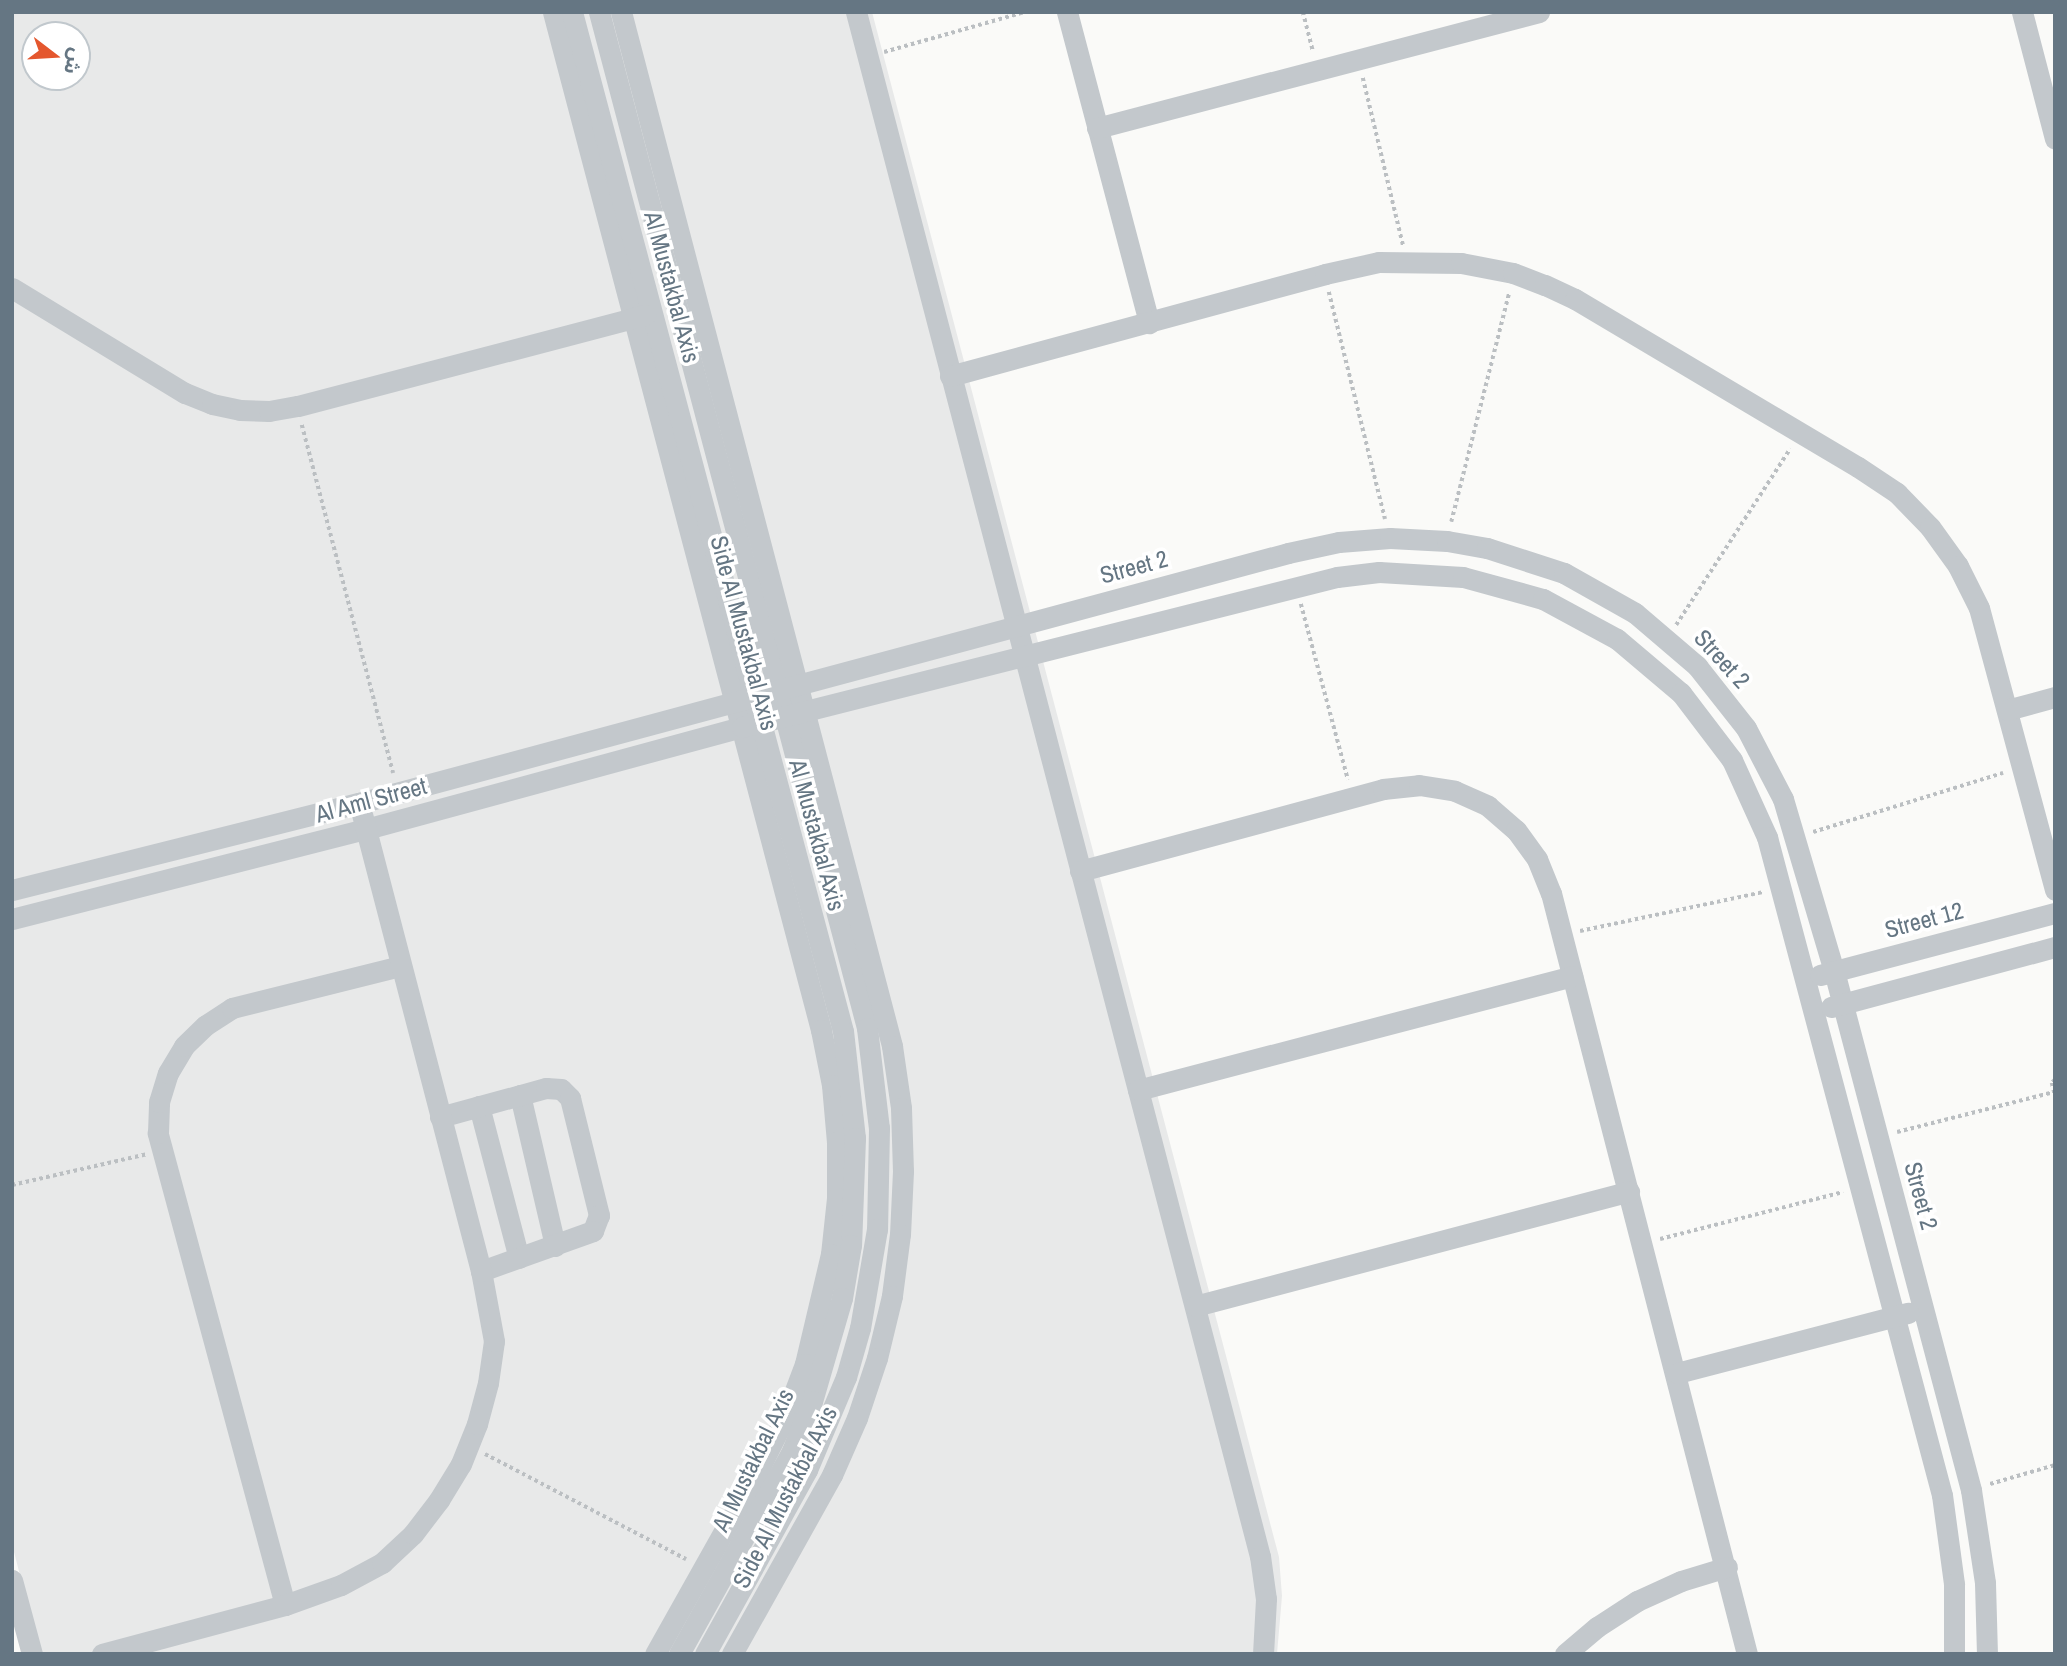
<!DOCTYPE html>
<html>
<head>
<meta charset="utf-8">
<style>
	body { margin:0 }
	#map { position:relative; width:2067px; height:1666px; overflow:hidden; background:#fafaf8; font-family:"Archivo Narrow","Noto Sans Arabic",sans-serif }
	div>[style] { position:absolute }
	[style*='--x'] { left:calc(var(--x)*1px); top:calc(var(--y)*1px); width:calc(var(--w)*1px); rotate:calc(var(--a)*1deg) }
	.built>* { inset:0; background:#e8e9e9 }
	.path>* { height:3.5px; margin-top:-1.75px; transform-origin:0; background:repeating-linear-gradient(90deg,#bbbfc2 0 3.5px,transparent 0 7px) }
	.minor>* { height:21px; margin:-10.5px; padding:0 10.5px; transform-origin:10.5px; border-radius:10.5px; background:#c3c8cc }
	span { translate:-50% -50%; white-space:nowrap; text-align:center; line-height:1.15; -webkit-text-stroke:7px #fff; paint-order:stroke }
	.street-label { font-size:24px; color:#657683 }
	.frame { position:absolute; inset:0; border:14px solid #657683; pointer-events:none }
	.north { position:absolute; left:21px; top:21px; width:70px; height:70px; box-sizing:border-box; background:#fff; border:2px solid #c1c8cd; border-radius:50%; rotate:107deg; font-size:19px; font-weight:700; line-height:28px; text-align:center; color:#657683 }
	.north::after { content:''; display:block; margin:auto; width:24px; height:32px; background:#e4572e; clip-path:polygon(50% 0,100% 100%,50% 72%,0 100%) }
</style>
</head>
<body>
<div id="map">
	<div class="built">
		<i style="clip-path:polygon(evenodd,12px 12px,872px 12px,1279px 1557px,1282px 1596px,1277px 1654px,40px 1654px,12px 1544px,12px 12px,35px 35px,77px 35px,77px 77px,35px 77px,35px 35px)"></i>
	</div>
	<div class="path">
		<i style="--x:1303;--y:12;--w:40;--a:75.6"></i>
		<i style="--x:884;--y:52;--w:146;--a:-15.9"></i>
		<i style="--x:1363;--y:78;--w:172;--a:76.5"></i>
		<i style="--x:1329;--y:292;--w:234;--a:76.1"></i>
		<i style="--x:302;--y:425;--w:360;--a:75.3"></i>
		<i style="--x:1451;--y:522;--w:237;--a:-75.8"></i>
		<i style="--x:1301;--y:604;--w:182;--a:75"></i>
		<i style="--x:1676;--y:625;--w:210;--a:-57.1"></i>
		<i style="--x:1813;--y:832;--w:199;--a:-17.3"></i>
		<i style="--x:1580;--y:931;--w:188;--a:-12"></i>
		<i style="--x:2055;--y:1080;--w:4;--a:135"></i>
		<i style="--x:2052;--y:1083;--w:12;--a:76"></i>
		<i style="--x:1897;--y:1132;--w:162;--a:-14.3"></i>
		<i style="--x:12;--y:1185;--w:139;--a:-12.9"></i>
		<i style="--x:1660;--y:1239;--w:189;--a:-14.4"></i>
		<i style="--x:485;--y:1454;--w:227;--a:27.6"></i>
		<i style="--x:1990;--y:1484;--w:68;--a:-16.3"></i>
	</div>
	<div class="minor">
		<i style="--x:553;--y:12;--w:1053;--a:75.25"></i>
		<i style="--x:821;--y:1030;--w:56;--a:78.7"></i>
		<i style="--x:832;--y:1085;--w:57;--a:85"></i>
		<i style="--x:837;--y:1142;--w:56;--a:90"></i>
		<i style="--x:837;--y:1198;--w:56;--a:96.1"></i>
		<i style="--x:831;--y:1254;--w:113;--a:103.3"></i>
		<i style="--x:805;--y:1364;--w:57;--a:110.7"></i>
		<i style="--x:785;--y:1417;--w:56;--a:116.6"></i>
		<i style="--x:760;--y:1467;--w:214;--a:119.3"></i>
		<i style="--x:572;--y:12;--w:1054;--a:75.11"></i>
		<i style="--x:843;--y:1031;--w:108;--a:83.6"></i>
		<i style="--x:855;--y:1138;--w:107;--a:92.1"></i>
		<i style="--x:851;--y:1245;--w:54;--a:99.6"></i>
		<i style="--x:842;--y:1298;--w:107;--a:106.2"></i>
		<i style="--x:812;--y:1401;--w:54;--a:111.8"></i>
		<i style="--x:792;--y:1451;--w:232;--a:119.1"></i>
		<i style="--x:599;--y:12;--w:1051;--a:75.22"></i>
		<i style="--x:867;--y:1028;--w:101;--a:83.2"></i>
		<i style="--x:879;--y:1128;--w:101;--a:91.1"></i>
		<i style="--x:877;--y:1229;--w:100;--a:99.7"></i>
		<i style="--x:860;--y:1328;--w:51;--a:105.9"></i>
		<i style="--x:846;--y:1377;--w:101;--a:112.8"></i>
		<i style="--x:807;--y:1470;--w:210;--a:119"></i>
		<i style="--x:621;--y:12;--w:1069;--a:75.31"></i>
		<i style="--x:892;--y:1046;--w:63;--a:81.7"></i>
		<i style="--x:901;--y:1108;--w:63;--a:88.2"></i>
		<i style="--x:903;--y:1171;--w:63;--a:92.7"></i>
		<i style="--x:900;--y:1234;--w:63;--a:97.4"></i>
		<i style="--x:892;--y:1296;--w:64;--a:103.6"></i>
		<i style="--x:877;--y:1358;--w:63;--a:108.4"></i>
		<i style="--x:857;--y:1418;--w:62;--a:113.7"></i>
		<i style="--x:832;--y:1475;--w:205;--a:119.2"></i>
		<i style="--x:856;--y:12;--w:1596;--a:75.34"></i>
		<i style="--x:1260;--y:1556;--w:43;--a:82.1"></i>
		<i style="--x:1266;--y:1599;--w:55;--a:93.1"></i>
		<i style="--x:1067;--y:12;--w:322;--a:75.2"></i>
		<i style="--x:2022;--y:12;--w:131;--a:75.4"></i>
		<i style="--x:1097;--y:128;--w:457;--a:-14.7"></i>
		<i style="--x:12;--y:288;--w:202;--a:31.3"></i>
		<i style="--x:185;--y:393;--w:29;--a:22"></i>
		<i style="--x:212;--y:404;--w:29;--a:12"></i>
		<i style="--x:240;--y:410;--w:29;--a:2"></i>
		<i style="--x:269;--y:411;--w:29;--a:-10"></i>
		<i style="--x:298;--y:406;--w:359;--a:-14.7"></i>
		<i style="--x:950;--y:376;--w:389;--a:-15.2"></i>
		<i style="--x:1325;--y:274;--w:55;--a:-12.5"></i>
		<i style="--x:1379;--y:262;--w:82;--a:0.7"></i>
		<i style="--x:1461;--y:263;--w:53;--a:10.9"></i>
		<i style="--x:1513;--y:273;--w:34;--a:21"></i>
		<i style="--x:1545;--y:285;--w:33;--a:25"></i>
		<i style="--x:1575;--y:299;--w:329;--a:30.7"></i>
		<i style="--x:1858;--y:467;--w:47;--a:33.7"></i>
		<i style="--x:1897;--y:493;--w:47;--a:45.9"></i>
		<i style="--x:1930;--y:527;--w:48;--a:54.3"></i>
		<i style="--x:1958;--y:566;--w:47;--a:63.4"></i>
		<i style="--x:1979;--y:608;--w:292;--a:74.9"></i>
		<i style="--x:2007;--y:710;--w:50;--a:-15.2"></i>
		<i style="--x:1080;--y:871;--w:314;--a:-15.1"></i>
		<i style="--x:1383;--y:789;--w:36;--a:-6"></i>
		<i style="--x:1419;--y:785;--w:36;--a:9"></i>
		<i style="--x:1455;--y:791;--w:36;--a:24"></i>
		<i style="--x:1488;--y:806;--w:37;--a:41"></i>
		<i style="--x:1516;--y:830;--w:36;--a:54"></i>
		<i style="--x:1537;--y:859;--w:37;--a:68"></i>
		<i style="--x:1551;--y:893;--w:786;--a:75.56"></i>
		<i style="--x:12;--y:890;--w:358;--a:-14.1"></i>
		<i style="--x:359;--y:803;--w:962;--a:-15.06"></i>
		<i style="--x:1288;--y:553;--w:52;--a:-12.2"></i>
		<i style="--x:1339;--y:542;--w:51;--a:-4.5"></i>
		<i style="--x:1390;--y:538;--w:57;--a:3"></i>
		<i style="--x:1447;--y:541;--w:41;--a:9.9"></i>
		<i style="--x:1487;--y:548;--w:81;--a:18"></i>
		<i style="--x:1564;--y:573;--w:81;--a:29.4"></i>
		<i style="--x:1635;--y:613;--w:82;--a:40.5"></i>
		<i style="--x:1697;--y:666;--w:79;--a:51.7"></i>
		<i style="--x:1746;--y:728;--w:80;--a:62.5"></i>
		<i style="--x:1783;--y:799;--w:179;--a:73.5"></i>
		<i style="--x:1834;--y:971;--w:537;--a:75.21"></i>
		<i style="--x:1971;--y:1490;--w:94;--a:81.4"></i>
		<i style="--x:1985;--y:1583;--w:71;--a:88.4"></i>
		<i style="--x:12;--y:919;--w:365;--a:-14.3"></i>
		<i style="--x:366;--y:829;--w:390;--a:-15.2"></i>
		<i style="--x:742;--y:727;--w:614;--a:-14.15"></i>
		<i style="--x:1337;--y:577;--w:42;--a:-6.8"></i>
		<i style="--x:1379;--y:572;--w:84;--a:3.4"></i>
		<i style="--x:1463;--y:577;--w:83;--a:15.4"></i>
		<i style="--x:1543;--y:599;--w:84;--a:28.4"></i>
		<i style="--x:1617;--y:639;--w:84;--a:40.2"></i>
		<i style="--x:1681;--y:693;--w:84;--a:52.7"></i>
		<i style="--x:1732;--y:760;--w:85;--a:65.6"></i>
		<i style="--x:1767;--y:837;--w:681;--a:75.11"></i>
		<i style="--x:1942;--y:1495;--w:90;--a:82.3"></i>
		<i style="--x:1954;--y:1584;--w:70;--a:90"></i>
		<i style="--x:1820;--y:975;--w:243;--a:-14.8"></i>
		<i style="--x:1831;--y:1007;--w:232;--a:-15"></i>
		<i style="--x:1138;--y:1090;--w:449;--a:-14.7"></i>
		<i style="--x:520;--y:1095;--w:155;--a:76.9"></i>
		<i style="--x:479;--y:1106;--w:157;--a:75.3"></i>
		<i style="--x:440;--y:1117;--w:110;--a:-15.3"></i>
		<i style="--x:546;--y:1088;--w:15;--a:4"></i>
		<i style="--x:561;--y:1089;--w:13;--a:45"></i>
		<i style="--x:570;--y:1098;--w:121;--a:76.1"></i>
		<i style="--x:599;--y:1215;--w:17;--a:111"></i>
		<i style="--x:593;--y:1231;--w:119;--a:160.3"></i>
		<i style="--x:1195;--y:1306;--w:449;--a:-14.8"></i>
		<i style="--x:1677;--y:1373;--w:239;--a:-14.6"></i>
		<i style="--x:12;--y:1580;--w:77;--a:74.9"></i>
		<i style="--x:285;--y:1605;--w:489;--a:-105.1"></i>
		<i style="--x:158;--y:1133;--w:31;--a:-88"></i>
		<i style="--x:159;--y:1102;--w:30;--a:-73"></i>
		<i style="--x:168;--y:1073;--w:31;--a:-59"></i>
		<i style="--x:184;--y:1046;--w:30;--a:-44"></i>
		<i style="--x:206;--y:1025;--w:31;--a:-33"></i>
		<i style="--x:232;--y:1008;--w:174;--a:-14"></i>
		<i style="--x:102;--y:1654;--w:189;--a:-15"></i>
		<i style="--x:285;--y:1605;--w:59;--a:-19.7"></i>
		<i style="--x:341;--y:1585;--w:47;--a:-28.2"></i>
		<i style="--x:382;--y:1563;--w:42;--a:-43.1"></i>
		<i style="--x:413;--y:1534;--w:43;--a:-52.6"></i>
		<i style="--x:439;--y:1500;--w:42;--a:-58.6"></i>
		<i style="--x:461;--y:1464;--w:43;--a:-68.2"></i>
		<i style="--x:477;--y:1424;--w:42;--a:-75"></i>
		<i style="--x:488;--y:1383;--w:42;--a:-81.9"></i>
		<i style="--x:494;--y:1341;--w:71;--a:-100.5"></i>
		<i style="--x:481;--y:1271;--w:471;--a:-104.6"></i>
		<i style="--x:1565;--y:1654;--w:42;--a:-40.2"></i>
		<i style="--x:1597;--y:1627;--w:48;--a:-33"></i>
		<i style="--x:1637;--y:1601;--w:48;--a:-24.4"></i>
		<i style="--x:1681;--y:1581;--w:48;--a:-16.9"></i>
	</div>
	<div class="street-label">
		<span style="left:672px;top:287px;rotate:75deg">Al Mustakbal Axis</span>
		<span style="left:1134px;top:567px;rotate:-15deg">Street 2</span>
		<span style="left:744px;top:633px;rotate:75deg">Side Al Mustakbal Axis</span>
		<span style="left:1722px;top:659px;rotate:48deg">Street 2</span>
		<span style="left:371px;top:800px;rotate:-15deg">Al Aml Street</span>
		<span style="left:817px;top:835px;rotate:75deg">Al Mustakbal Axis</span>
		<span style="left:1924px;top:920px;rotate:-15deg">Street 12</span>
		<span style="left:1921px;top:1196px;rotate:75deg">Street 2</span>
		<span style="left:753px;top:1460px;rotate:-64deg">Al Mustakbal Axis</span>
		<span style="left:785px;top:1497px;rotate:-63deg">Side Al Mustakbal Axis</span>
	</div>
	<div class="frame"></div>
	<div class="north">ش</div>
</div>
</body>
</html>
